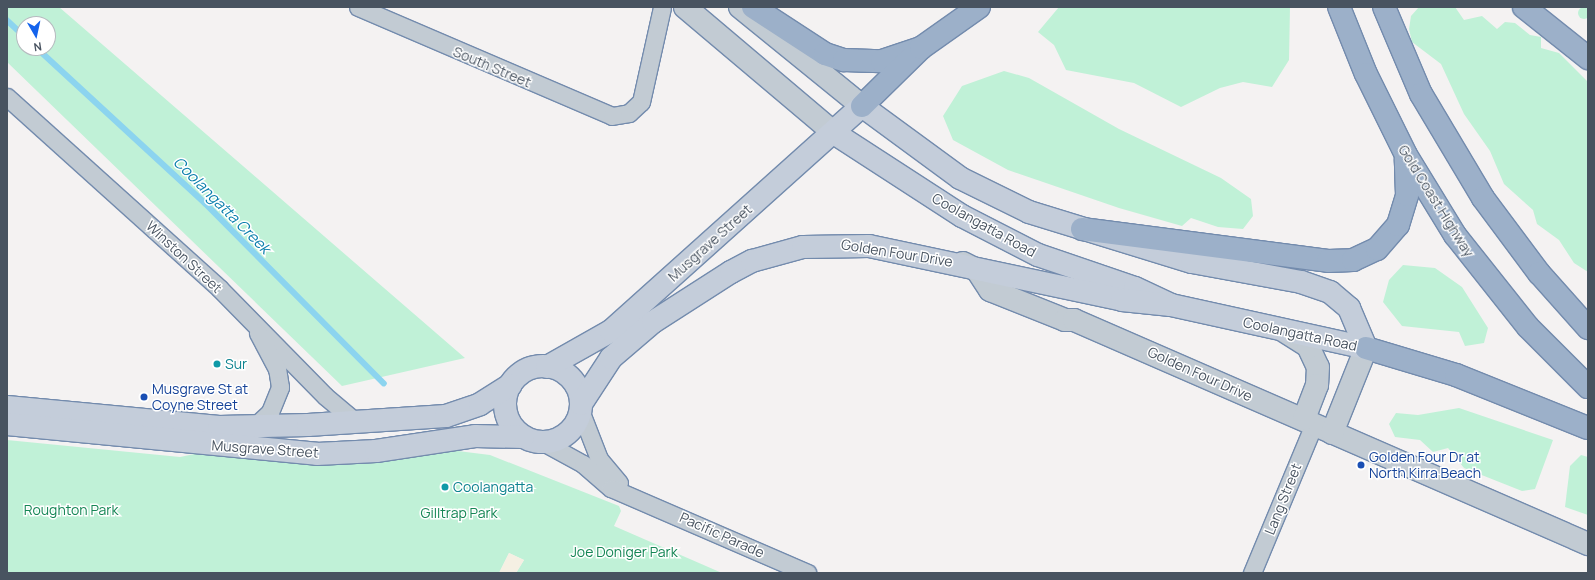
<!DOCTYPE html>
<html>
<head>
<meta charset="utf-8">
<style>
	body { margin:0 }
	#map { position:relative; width:1595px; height:580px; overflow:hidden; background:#f4f2f2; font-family:Manrope,sans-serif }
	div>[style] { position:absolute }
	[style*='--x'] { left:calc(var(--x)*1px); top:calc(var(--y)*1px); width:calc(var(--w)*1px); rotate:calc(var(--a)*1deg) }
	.green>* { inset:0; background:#c0f1d7 }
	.round { border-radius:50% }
	.sand>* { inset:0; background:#f5f0e3 }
	.stream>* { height:5.5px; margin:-2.75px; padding:0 2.75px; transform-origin:2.75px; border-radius:2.75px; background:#8cd4ef }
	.roads { filter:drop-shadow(1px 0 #738bad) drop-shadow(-1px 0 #738bad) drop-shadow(0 1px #738bad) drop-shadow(0 -1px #738bad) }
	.minor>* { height:17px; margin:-8.5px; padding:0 8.5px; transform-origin:8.5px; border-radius:8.5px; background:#c2cbd3 }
	.tertiary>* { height:22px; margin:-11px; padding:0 11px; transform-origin:11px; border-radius:11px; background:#c2cbd3 }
	.secondary>* { height:22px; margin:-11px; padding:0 11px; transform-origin:11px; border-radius:11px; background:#c4cdda }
	.secondary>.ring { margin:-11px; padding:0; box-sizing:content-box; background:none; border:22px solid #c4cdda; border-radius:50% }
	.trunk>* { height:22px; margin:-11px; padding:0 11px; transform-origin:11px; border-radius:11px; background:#9cb0c9 }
	.dots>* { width:11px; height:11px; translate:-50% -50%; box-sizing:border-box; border:2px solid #fff; border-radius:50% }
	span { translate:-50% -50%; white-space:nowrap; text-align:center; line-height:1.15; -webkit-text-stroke:3px #fff; paint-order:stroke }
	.street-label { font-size:14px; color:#485360 }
	.culture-label { font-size:14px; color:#0d838f }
	.left { translate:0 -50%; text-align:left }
	.transit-label { font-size:14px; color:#164399 }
	.park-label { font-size:14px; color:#158655 }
	.water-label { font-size:15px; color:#087eac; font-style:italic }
	.frame { position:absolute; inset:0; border:8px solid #485360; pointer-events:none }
	.north { position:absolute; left:16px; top:16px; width:40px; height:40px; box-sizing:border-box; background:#fff; border:1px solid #b6babf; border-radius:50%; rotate:171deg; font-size:11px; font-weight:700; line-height:16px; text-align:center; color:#485360 }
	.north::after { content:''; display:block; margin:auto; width:14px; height:18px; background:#1463ec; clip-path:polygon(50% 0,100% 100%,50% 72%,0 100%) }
</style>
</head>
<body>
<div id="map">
	<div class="green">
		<i class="round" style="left:1578px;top:7px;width:12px;height:12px"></i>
		<i style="clip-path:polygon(evenodd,7px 7px,59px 7px,465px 358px,342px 386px,7px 62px,7px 7px,24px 24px,48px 24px,48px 48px,24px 48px,24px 24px)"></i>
		<i style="clip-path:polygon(1059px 7px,1290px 7px,1289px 60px,1272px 87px,1243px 82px,1220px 88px,1181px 107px,1134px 83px,1066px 70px,1054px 45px,1038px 32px)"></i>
		<i style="clip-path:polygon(1419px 7px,1455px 7px,1464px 20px,1482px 16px,1497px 29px,1505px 22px,1515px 23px,1530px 35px,1541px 37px,1541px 48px,1559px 53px,1588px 82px,1588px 272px,1574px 263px,1559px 240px,1537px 224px,1533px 210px,1504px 184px,1490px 151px,1464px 114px,1441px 64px,1412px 42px,1409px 29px,1411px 16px)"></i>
		<i style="clip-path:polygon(1004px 71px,1029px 78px,1119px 129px,1221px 178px,1251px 199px,1253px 216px,1243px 229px,1218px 227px,1191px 218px,1182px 226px,1119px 208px,1008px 170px,953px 140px,943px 116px,962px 86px)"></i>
		<i style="clip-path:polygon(1403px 265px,1435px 268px,1462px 287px,1488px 328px,1484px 343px,1465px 346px,1459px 332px,1402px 326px,1383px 302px,1389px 280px)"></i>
		<i style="clip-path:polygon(1459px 408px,1553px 440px,1535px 489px,1522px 491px,1464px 468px,1448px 448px,1433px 452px,1420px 440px,1395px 437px,1389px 424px,1396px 413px,1418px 415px)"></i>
		<i style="clip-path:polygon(7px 440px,180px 457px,204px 452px,458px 451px,490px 455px,619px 506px,621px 511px,614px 526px,722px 573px,516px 573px,524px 560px,509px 553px,499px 573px,7px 573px)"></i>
		<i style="clip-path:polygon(1581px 455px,1588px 457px,1588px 515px,1565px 507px,1570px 466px)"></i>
	</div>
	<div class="sand">
		<i style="clip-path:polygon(509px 553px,524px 560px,516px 573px,499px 573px)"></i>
	</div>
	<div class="stream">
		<i style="--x:7;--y:20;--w:23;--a:43"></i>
		<i style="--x:37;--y:48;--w:229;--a:42.7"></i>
		<i style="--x:205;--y:203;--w:254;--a:45.2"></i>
	</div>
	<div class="roads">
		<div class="minor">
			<i style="--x:358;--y:7;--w:276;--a:23.2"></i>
			<i style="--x:612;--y:116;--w:17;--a:-10"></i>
			<i style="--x:629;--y:113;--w:16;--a:-43"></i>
			<i style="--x:641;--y:102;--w:97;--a:-77.5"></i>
			<i style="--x:7;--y:97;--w:285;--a:42"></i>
			<i style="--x:219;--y:288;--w:151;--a:45.5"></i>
			<i style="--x:325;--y:396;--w:40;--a:40"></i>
			<i style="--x:580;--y:410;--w:53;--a:68.8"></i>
			<i style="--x:599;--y:459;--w:31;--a:50"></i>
			<i style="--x:254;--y:427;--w:22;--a:-43"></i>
			<i style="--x:270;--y:412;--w:27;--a:-68"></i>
			<i style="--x:280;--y:387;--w:18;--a:-99"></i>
			<i style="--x:277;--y:369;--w:41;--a:-117.8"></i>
			<i style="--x:543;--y:442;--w:46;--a:28.8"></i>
			<i style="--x:583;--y:464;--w:37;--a:41"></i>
			<i style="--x:611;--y:488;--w:214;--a:23.4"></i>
			<i style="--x:1252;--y:573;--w:161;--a:-67.4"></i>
		</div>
		<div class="tertiary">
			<i style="--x:685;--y:7;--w:195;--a:40.2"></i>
			<i style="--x:740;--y:7;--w:157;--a:39.1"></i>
			<i style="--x:963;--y:263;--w:16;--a:27"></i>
			<i style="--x:977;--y:270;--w:24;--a:57"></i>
			<i style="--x:990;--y:290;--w:81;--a:21.8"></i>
			<i style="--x:1065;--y:320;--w:9;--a:0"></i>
			<i style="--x:1074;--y:320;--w:561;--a:23.55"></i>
			<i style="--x:1284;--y:331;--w:28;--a:32"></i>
			<i style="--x:1308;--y:346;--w:23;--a:65"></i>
			<i style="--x:1318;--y:367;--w:18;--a:93"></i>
			<i style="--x:1317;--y:385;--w:36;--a:111"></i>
			<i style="--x:1332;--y:433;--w:92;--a:-68.2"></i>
		</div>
		<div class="secondary">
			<i style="--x:834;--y:133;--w:153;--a:33"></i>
			<i style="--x:962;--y:216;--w:85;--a:27.2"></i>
			<i style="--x:1038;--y:255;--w:102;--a:18.8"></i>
			<i style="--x:1135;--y:288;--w:40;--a:25"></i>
			<i style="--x:1171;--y:305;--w:200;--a:12.4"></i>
			<i class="ring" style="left:505px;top:366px;width:54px;height:54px"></i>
			<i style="--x:547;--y:367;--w:73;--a:-29.4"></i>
			<i style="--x:611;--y:331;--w:337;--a:-41.9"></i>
			<i style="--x:862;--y:106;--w:122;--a:36.3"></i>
			<i style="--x:960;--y:178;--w:77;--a:26.2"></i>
			<i style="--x:1029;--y:212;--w:170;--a:17.1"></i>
			<i style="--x:1192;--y:262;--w:111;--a:10.4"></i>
			<i style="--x:1301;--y:282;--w:31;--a:19"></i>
			<i style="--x:1330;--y:292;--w:25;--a:40"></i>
			<i style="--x:1349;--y:308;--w:43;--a:67"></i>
			<i style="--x:581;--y:404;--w:55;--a:-56.9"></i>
			<i style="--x:611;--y:358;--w:55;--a:-40.6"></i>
			<i style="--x:653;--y:322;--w:93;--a:-32.7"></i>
			<i style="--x:731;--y:272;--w:24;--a:-28"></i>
			<i style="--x:752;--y:261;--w:53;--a:-15.4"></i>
			<i style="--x:803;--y:247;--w:66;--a:-0.9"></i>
			<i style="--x:869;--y:246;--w:259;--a:12"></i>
			<i style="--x:1122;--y:300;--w:49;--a:5.8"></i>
			<i style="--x:7;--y:407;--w:213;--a:5.4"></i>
			<i style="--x:219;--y:427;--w:89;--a:-1.3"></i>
			<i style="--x:308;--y:425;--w:138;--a:-3.7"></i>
			<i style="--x:446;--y:416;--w:36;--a:-19"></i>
			<i style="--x:480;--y:404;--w:36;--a:-32"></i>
			<i style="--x:7;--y:424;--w:311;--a:5.5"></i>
			<i style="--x:317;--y:454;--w:59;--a:-2.9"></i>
			<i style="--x:376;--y:451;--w:100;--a:-8.6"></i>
			<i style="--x:475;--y:436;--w:48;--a:1.2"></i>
		</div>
		<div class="trunk">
			<i style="--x:753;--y:7;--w:86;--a:33.1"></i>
			<i style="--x:825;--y:54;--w:20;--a:18"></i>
			<i style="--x:844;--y:60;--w:38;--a:2"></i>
			<i style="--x:882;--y:61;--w:41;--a:-18.4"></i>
			<i style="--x:1339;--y:7;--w:72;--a:68.1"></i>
			<i style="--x:1366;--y:74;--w:90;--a:63.7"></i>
			<i style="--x:1406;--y:155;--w:94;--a:58.5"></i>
			<i style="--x:1455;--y:235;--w:117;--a:51.6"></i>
			<i style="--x:1528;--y:327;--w:85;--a:45"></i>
			<i style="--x:1384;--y:7;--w:95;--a:67"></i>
			<i style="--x:1421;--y:94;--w:121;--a:59.2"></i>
			<i style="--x:1483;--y:198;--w:94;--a:53.3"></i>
			<i style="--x:1539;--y:273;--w:74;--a:48.3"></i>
			<i style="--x:1524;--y:7;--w:82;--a:38.6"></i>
			<i style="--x:862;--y:106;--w:83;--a:-44.5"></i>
			<i style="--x:921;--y:48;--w:71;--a:-35.3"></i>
			<i style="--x:1082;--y:229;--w:248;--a:7.4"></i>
			<i style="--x:1328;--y:261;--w:25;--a:-2"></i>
			<i style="--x:1353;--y:260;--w:26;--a:-25"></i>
			<i style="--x:1377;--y:249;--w:32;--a:-49"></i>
			<i style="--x:1398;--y:225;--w:31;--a:-73"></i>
			<i style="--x:1407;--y:195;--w:36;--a:-92"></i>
			<i style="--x:1366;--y:348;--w:94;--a:16.7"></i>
			<i style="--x:1456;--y:375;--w:142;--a:21.9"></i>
		</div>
	</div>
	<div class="dots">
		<i style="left:217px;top:364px;background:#0f9aa8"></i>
		<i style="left:144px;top:397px;background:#1a4fb4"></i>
		<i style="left:1361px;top:465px;background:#1a4fb4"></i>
		<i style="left:445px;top:487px;background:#0f9aa8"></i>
	</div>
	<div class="street-label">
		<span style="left:492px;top:67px;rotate:23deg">South Street</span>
		<span style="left:1436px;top:201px;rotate:58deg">Gold Coast Highway</span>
		<span style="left:984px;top:225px;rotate:29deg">Coolangatta Road</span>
		<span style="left:710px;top:243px;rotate:-42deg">Musgrave Street</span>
		<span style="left:897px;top:253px;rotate:9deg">Golden Four Drive</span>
		<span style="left:184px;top:257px;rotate:43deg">Winston Street</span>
		<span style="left:1300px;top:334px;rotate:12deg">Coolangatta Road</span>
		<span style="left:1200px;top:374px;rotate:24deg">Golden Four Drive</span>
		<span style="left:265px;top:449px;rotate:4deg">Musgrave Street</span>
		<span style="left:1283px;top:499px;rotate:-68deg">Lang Street</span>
		<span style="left:722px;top:535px;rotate:24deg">Pacific Parade</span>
	</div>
	<div class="culture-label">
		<span class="left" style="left:225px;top:364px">Sur</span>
		<span class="left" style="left:453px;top:487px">Coolangatta</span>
	</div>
	<div class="transit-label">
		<span class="left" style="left:152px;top:397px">Musgrave St at<br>Coyne Street</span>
		<span class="left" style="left:1369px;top:465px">Golden Four Dr at<br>North Kirra Beach</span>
	</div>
	<div class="park-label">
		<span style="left:71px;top:510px">Roughton Park</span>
		<span style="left:459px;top:513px">Gilltrap Park</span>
		<span style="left:624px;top:552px">Joe Doniger Park</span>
	</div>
	<div class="water-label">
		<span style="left:222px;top:205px;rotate:45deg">Coolangatta Creek</span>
	</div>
	<div class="frame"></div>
	<div class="north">N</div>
</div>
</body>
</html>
